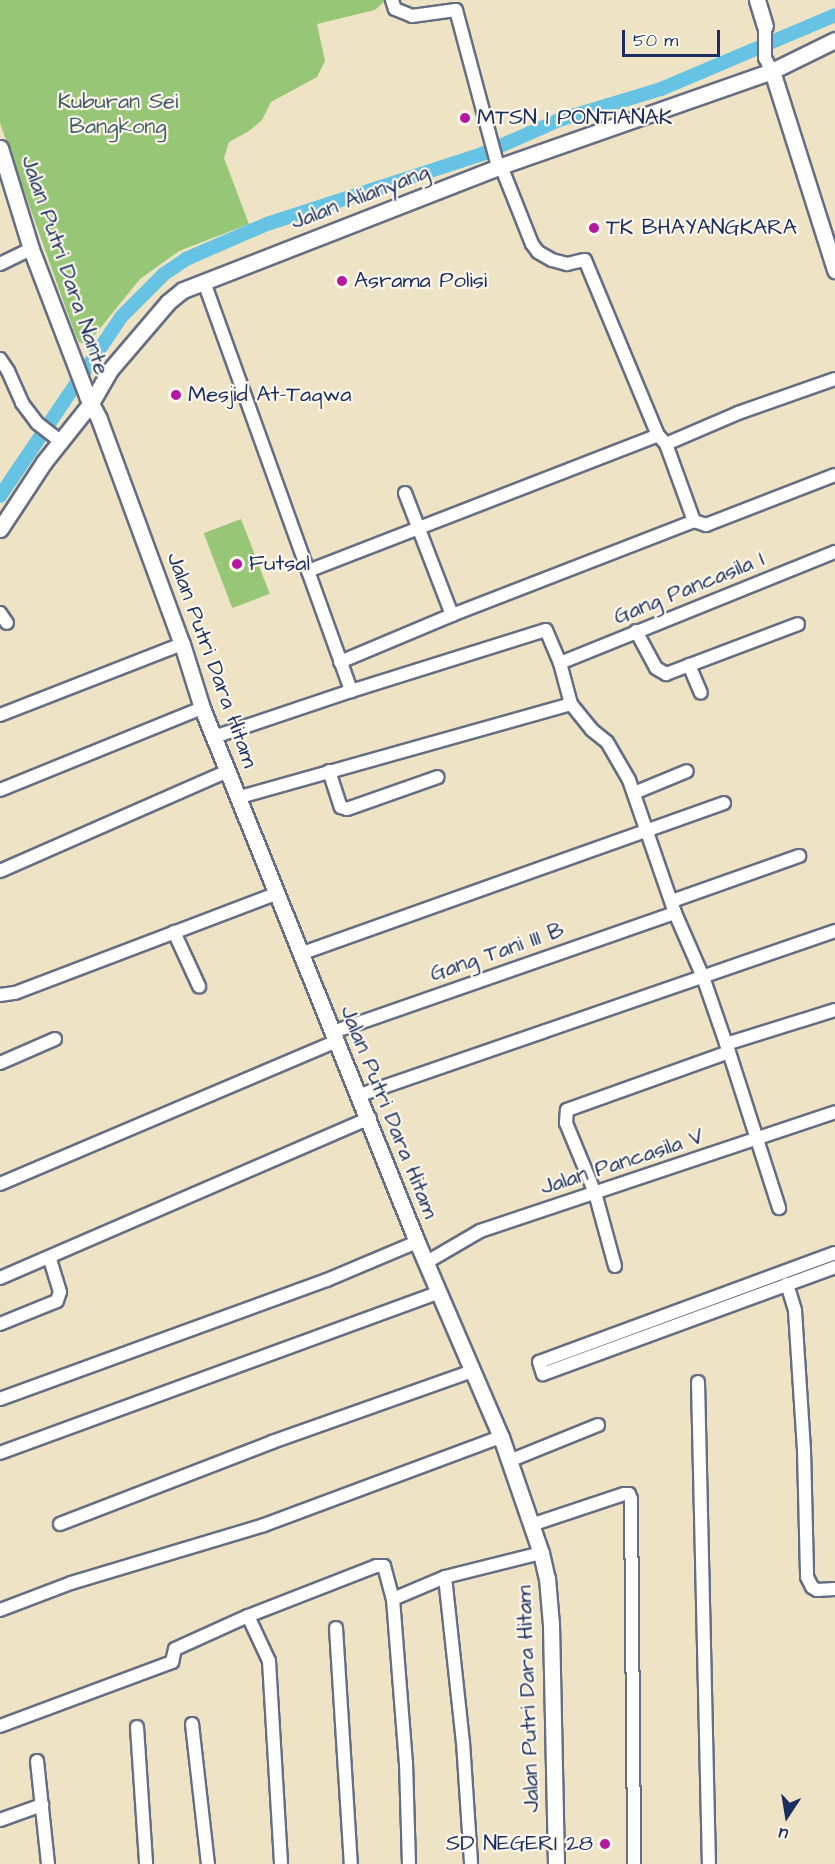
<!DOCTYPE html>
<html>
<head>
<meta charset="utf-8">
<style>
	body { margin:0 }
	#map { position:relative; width:835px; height:1864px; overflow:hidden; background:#efe3c5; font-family:"Architects Daughter",sans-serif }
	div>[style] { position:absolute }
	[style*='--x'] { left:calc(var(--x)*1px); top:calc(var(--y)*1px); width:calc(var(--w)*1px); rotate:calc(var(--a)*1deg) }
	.green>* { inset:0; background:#96c676; transform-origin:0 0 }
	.canal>* { height:14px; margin:-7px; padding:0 7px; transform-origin:7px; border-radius:7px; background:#66c3e4 }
	.roads { filter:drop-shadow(2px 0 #656e82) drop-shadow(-2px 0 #656e82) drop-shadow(0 2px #656e82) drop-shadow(0 -2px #656e82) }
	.minor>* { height:12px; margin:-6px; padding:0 6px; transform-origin:6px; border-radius:6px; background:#fff }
	.tertiary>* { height:15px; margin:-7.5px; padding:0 7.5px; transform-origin:7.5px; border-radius:7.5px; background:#fff }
	.dots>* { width:16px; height:16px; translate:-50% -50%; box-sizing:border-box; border:3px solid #fbf7ec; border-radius:50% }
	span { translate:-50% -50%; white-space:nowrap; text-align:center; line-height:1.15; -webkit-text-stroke:4.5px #fbf7ec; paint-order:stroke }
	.park-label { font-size:22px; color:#405c65 }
	.poi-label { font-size:22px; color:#1b2f5e }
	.left { translate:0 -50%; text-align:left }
	.right { translate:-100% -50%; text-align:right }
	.street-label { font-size:22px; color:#1b2f5e }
	.north { position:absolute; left:757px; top:1786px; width:60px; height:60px; -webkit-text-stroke:4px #fbf7ec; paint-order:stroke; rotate:192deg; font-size:16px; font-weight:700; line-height:24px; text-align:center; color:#1b2f5e }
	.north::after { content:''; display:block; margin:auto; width:21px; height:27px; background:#1b2f5e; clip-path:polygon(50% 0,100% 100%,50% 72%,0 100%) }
	.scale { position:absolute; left:622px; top:30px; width:98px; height:27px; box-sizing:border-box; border:3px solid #1b2f5e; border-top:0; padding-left:8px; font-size:18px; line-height:21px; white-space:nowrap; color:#1b2f5e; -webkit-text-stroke:4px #fbf7ec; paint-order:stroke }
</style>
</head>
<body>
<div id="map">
	<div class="green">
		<i style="clip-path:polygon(0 0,386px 0,375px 10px,317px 24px,325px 61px,317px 77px,271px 102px,262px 120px,249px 131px,229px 142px,224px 158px,249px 224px,179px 251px,140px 279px,89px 342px,84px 344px,79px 342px,75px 334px,0 123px)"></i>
		<i style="left:241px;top:519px;width:80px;height:40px;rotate:69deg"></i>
	</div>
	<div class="canal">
		<i style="--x:0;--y:496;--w:217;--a:-55.9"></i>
		<i style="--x:122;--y:316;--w:59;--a:-45"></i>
		<i style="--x:164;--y:274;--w:27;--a:-34"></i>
		<i style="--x:186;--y:259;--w:88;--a:-23.4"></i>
		<i style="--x:267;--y:224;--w:226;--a:-18"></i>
		<i style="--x:482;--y:154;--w:84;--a:-23.8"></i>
		<i style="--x:559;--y:120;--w:107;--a:-16.9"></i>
		<i style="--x:661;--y:89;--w:189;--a:-23"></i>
	</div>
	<div class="roads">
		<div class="minor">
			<i style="--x:392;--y:0;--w:9;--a:72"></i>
			<i style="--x:395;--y:9;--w:18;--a:22"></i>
			<i style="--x:412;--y:16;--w:44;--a:-7.8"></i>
			<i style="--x:456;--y:10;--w:163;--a:75"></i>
			<i style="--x:765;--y:26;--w:32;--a:90"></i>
			<i style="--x:765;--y:58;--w:15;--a:62"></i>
			<i style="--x:501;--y:166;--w:84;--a:68.3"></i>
			<i style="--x:532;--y:244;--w:10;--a:53"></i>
			<i style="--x:538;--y:252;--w:16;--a:30"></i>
			<i style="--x:552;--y:260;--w:16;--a:15"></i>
			<i style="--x:567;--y:264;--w:18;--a:-13"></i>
			<i style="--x:585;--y:260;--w:190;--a:67.4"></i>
			<i style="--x:658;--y:435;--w:12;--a:48"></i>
			<i style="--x:666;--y:444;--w:78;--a:-23.3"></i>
			<i style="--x:738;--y:413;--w:103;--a:-19.3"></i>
			<i style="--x:0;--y:264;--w:34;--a:-26"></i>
			<i style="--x:204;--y:282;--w:435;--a:70.2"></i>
			<i style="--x:0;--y:359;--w:14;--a:56"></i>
			<i style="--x:8;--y:371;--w:35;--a:66"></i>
			<i style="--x:22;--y:403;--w:25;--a:53"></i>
			<i style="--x:37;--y:423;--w:31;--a:38"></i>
			<i style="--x:666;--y:444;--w:82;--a:70"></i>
			<i style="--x:405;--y:493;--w:131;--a:68.9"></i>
			<i style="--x:308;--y:571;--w:375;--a:-21.2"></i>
			<i style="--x:0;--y:613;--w:12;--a:55"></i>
			<i style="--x:636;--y:631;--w:42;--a:61.6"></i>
			<i style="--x:656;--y:668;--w:12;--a:31"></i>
			<i style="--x:666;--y:674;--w:141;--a:-20.7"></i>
			<i style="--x:340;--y:662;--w:121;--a:-22.8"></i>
			<i style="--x:452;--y:615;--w:260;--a:-21.2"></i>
			<i style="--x:694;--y:521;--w:13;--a:18"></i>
			<i style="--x:706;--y:525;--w:138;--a:-21.2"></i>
			<i style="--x:560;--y:663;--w:297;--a:-22"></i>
			<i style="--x:689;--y:665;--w:30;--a:67"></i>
			<i style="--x:0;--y:715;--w:195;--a:-21.3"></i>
			<i style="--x:214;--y:737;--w:145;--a:-18.6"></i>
			<i style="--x:351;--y:691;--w:204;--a:-17.4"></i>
			<i style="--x:546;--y:630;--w:36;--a:67"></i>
			<i style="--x:560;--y:663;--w:42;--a:75"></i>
			<i style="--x:571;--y:704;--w:33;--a:51"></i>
			<i style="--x:592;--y:730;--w:19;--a:39"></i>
			<i style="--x:607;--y:742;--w:44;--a:59.9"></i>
			<i style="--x:629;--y:780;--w:141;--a:70.9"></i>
			<i style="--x:675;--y:913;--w:70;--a:66.4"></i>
			<i style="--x:703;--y:977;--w:79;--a:70.9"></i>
			<i style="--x:729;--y:1052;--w:164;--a:72.2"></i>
			<i style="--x:329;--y:771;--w:38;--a:72"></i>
			<i style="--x:341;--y:807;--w:6;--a:18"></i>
			<i style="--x:347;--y:809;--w:96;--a:-19.4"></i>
			<i style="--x:0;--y:790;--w:218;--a:-22.1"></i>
			<i style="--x:634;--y:793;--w:57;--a:-22.5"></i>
			<i style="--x:240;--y:797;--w:344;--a:-15.7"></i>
			<i style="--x:0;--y:871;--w:249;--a:-23.7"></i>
			<i style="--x:672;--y:901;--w:135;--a:-19.5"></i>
			<i style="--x:174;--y:932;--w:60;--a:65.2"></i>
			<i style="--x:300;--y:954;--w:450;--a:-19.6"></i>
			<i style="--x:0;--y:995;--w:15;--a:-8"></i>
			<i style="--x:15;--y:993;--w:281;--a:-20.8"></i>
			<i style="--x:333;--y:1032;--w:362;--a:-19.2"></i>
			<i style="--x:726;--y:1044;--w:114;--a:-17.3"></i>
			<i style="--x:0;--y:1063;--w:60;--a:-23.6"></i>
			<i style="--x:360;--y:1095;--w:503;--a:-19.05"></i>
			<i style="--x:0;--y:1184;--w:366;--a:-23"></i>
			<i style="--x:835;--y:1253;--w:315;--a:159.8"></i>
			<i style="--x:539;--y:1362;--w:13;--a:72"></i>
			<i style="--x:543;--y:1374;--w:311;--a:-20.1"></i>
			<i style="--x:427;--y:1262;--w:61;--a:-30.3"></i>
			<i style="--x:480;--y:1231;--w:374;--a:-18.5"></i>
			<i style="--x:615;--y:1266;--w:76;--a:-105.3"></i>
			<i style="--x:595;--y:1193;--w:76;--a:-112.5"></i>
			<i style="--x:566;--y:1123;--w:13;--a:-86"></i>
			<i style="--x:567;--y:1110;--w:172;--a:-19.7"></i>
			<i style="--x:0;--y:1278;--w:403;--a:-23.4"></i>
			<i style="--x:787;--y:1284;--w:28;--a:73"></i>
			<i style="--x:795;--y:1311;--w:139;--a:86.3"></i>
			<i style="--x:804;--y:1450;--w:127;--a:88.6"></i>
			<i style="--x:807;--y:1577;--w:11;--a:63"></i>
			<i style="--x:812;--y:1587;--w:6;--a:31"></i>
			<i style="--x:817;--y:1590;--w:18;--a:-3"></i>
			<i style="--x:0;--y:1324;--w:61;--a:-22"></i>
			<i style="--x:57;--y:1301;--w:9;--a:-72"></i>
			<i style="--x:60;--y:1292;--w:34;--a:-107"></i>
			<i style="--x:698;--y:1382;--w:482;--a:88.7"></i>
			<i style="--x:0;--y:1399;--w:348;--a:-20"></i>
			<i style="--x:327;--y:1280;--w:98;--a:-22.9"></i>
			<i style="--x:0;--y:1453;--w:468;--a:-20.1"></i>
			<i style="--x:509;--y:1461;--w:96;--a:-22"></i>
			<i style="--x:60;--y:1524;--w:227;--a:-21.1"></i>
			<i style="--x:272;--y:1442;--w:213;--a:-19.5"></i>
			<i style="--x:531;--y:1525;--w:98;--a:-18.4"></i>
			<i style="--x:624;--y:1494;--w:5;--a:0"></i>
			<i style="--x:629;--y:1494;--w:5;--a:68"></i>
			<i style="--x:631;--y:1499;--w:365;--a:89.5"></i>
			<i style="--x:445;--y:1577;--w:166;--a:83.8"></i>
			<i style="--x:463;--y:1742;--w:122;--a:86.2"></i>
			<i style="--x:393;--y:1599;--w:56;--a:-22.9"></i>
			<i style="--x:445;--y:1577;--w:99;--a:-14"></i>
			<i style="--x:0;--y:1610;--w:76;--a:-20.8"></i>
			<i style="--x:71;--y:1583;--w:202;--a:-16.7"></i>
			<i style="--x:264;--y:1525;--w:253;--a:-20.4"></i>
			<i style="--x:248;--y:1616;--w:50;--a:65"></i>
			<i style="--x:269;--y:1661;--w:203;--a:86.6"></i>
			<i style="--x:336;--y:1628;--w:236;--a:86.4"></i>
			<i style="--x:192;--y:1724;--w:141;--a:83.5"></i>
			<i style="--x:0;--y:1726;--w:184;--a:-20.4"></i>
			<i style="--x:172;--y:1662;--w:13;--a:-77"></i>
			<i style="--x:175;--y:1649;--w:80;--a:-24.3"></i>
			<i style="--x:248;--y:1616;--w:137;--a:-21.3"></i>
			<i style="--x:376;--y:1566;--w:8;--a:0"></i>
			<i style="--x:384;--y:1566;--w:34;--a:75"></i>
			<i style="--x:393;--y:1599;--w:165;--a:85.5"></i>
			<i style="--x:406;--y:1763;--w:101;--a:88.3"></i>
			<i style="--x:137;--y:1727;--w:137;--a:86.2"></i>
			<i style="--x:37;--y:1761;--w:104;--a:83.9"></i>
			<i style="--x:0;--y:1820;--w:45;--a:-19.7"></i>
		</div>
		<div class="tertiary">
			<i style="--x:757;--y:0;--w:27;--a:73"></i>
			<i style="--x:772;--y:71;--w:209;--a:72.4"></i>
			<i style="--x:0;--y:148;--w:106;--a:72.9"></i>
			<i style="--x:31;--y:249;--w:157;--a:69.1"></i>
			<i style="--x:87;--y:396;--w:26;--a:62"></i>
			<i style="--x:99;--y:419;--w:240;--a:69.8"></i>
			<i style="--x:182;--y:644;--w:67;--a:72.6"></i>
			<i style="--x:202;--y:708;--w:576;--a:68.07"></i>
			<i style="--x:417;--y:1242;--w:212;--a:66.7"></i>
			<i style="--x:501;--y:1437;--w:123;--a:71"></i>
			<i style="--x:541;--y:1553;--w:26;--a:77"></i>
			<i style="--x:547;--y:1578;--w:47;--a:85.1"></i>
			<i style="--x:551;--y:1625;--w:239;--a:88.8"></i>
			<i style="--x:0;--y:529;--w:80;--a:-56.7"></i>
			<i style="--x:44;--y:462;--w:75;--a:-51.5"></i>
			<i style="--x:91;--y:403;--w:38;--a:-60"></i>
			<i style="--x:110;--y:370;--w:89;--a:-49.5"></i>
			<i style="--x:168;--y:302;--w:19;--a:-39"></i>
			<i style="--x:183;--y:290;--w:338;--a:-21.3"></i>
			<i style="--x:498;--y:167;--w:290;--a:-19.3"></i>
			<i style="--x:772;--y:71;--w:70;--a:-26.2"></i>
		</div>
	</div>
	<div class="dots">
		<i style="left:465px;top:118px;background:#b5179e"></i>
		<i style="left:594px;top:228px;background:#b5179e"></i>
		<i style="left:342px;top:281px;background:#b5179e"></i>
		<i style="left:176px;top:395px;background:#b5179e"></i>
		<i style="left:237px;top:564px;background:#b5179e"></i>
		<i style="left:605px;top:1844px;background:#b5179e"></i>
	</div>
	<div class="park-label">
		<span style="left:118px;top:114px">Kuburan Sei<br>Bangkong</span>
	</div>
	<div class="poi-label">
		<span class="left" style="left:477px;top:118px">MTSN 1 PONTIANAK</span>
		<span class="left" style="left:606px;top:228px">TK BHAYANGKARA</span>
		<span class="left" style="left:354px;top:281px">Asrama Polisi</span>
		<span class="left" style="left:188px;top:395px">Mesjid At-Taqwa</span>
		<span class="left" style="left:249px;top:564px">Futsal</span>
		<span class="right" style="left:593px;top:1844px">SD NEGERI 28</span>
	</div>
	<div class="street-label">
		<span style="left:360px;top:197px;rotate:-21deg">Jalan Alianyang</span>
		<span style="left:65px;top:265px;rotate:71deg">Jalan Putri Dara Nante</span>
		<span style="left:689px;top:588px;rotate:-22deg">Gang Pancasila I</span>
		<span style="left:212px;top:660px;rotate:70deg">Jalan Putri Dara Hitam</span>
		<span style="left:497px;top:952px;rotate:-19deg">Gang Tani III B</span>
		<span style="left:389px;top:1112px;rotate:68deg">Jalan Putri Dara Hitam</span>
		<span style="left:622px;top:1162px;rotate:-18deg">Jalan Pancasila V</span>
		<span style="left:528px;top:1699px;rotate:-92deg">Jalan Putri Dara Hitam</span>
	</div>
	<div class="north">U</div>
	<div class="scale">50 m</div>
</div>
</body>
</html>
